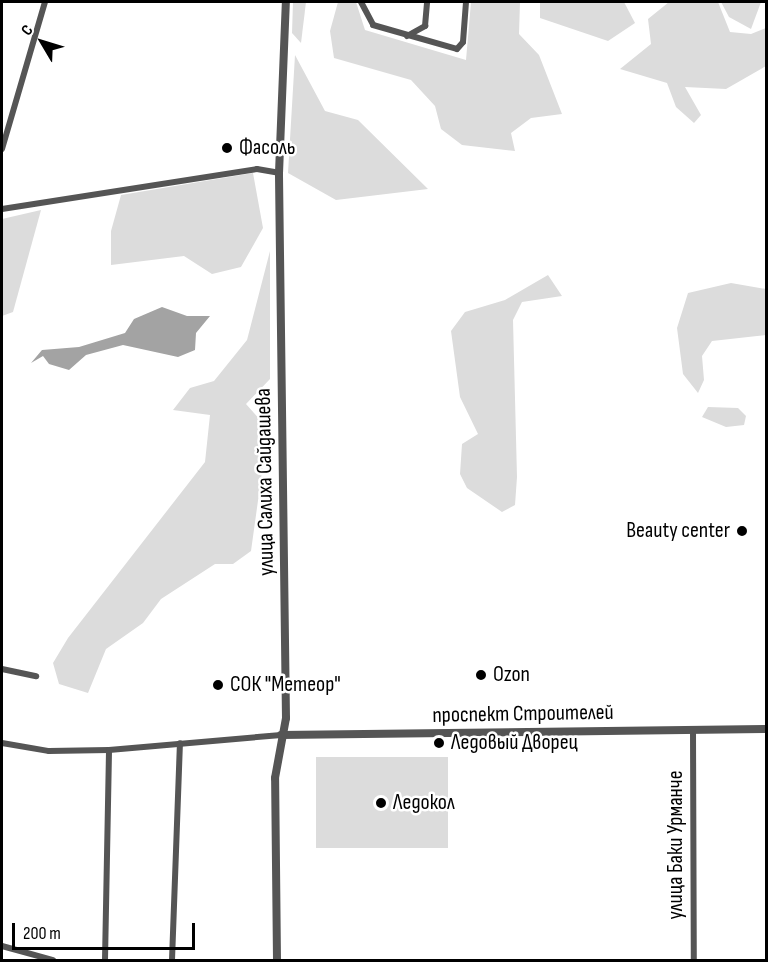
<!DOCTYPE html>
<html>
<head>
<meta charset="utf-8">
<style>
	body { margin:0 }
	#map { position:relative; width:768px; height:962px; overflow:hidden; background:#fff; font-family:"Sofia Sans Condensed",sans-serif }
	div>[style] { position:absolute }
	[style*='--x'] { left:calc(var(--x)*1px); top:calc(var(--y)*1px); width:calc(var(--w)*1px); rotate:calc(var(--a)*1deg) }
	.green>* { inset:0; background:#dcdcdc; transform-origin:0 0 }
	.water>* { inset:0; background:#a3a3a3 }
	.minor>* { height:6px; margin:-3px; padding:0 3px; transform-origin:3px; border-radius:3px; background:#555 }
	.tertiary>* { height:8px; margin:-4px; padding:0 4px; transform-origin:4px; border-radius:4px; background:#555 }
	.dots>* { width:16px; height:16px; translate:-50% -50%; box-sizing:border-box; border:3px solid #fff; border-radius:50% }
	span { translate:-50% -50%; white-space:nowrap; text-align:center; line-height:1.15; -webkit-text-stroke:5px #fff; paint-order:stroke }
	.poi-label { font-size:22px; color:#000 }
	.left { translate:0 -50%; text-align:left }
	.right { translate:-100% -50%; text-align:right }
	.street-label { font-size:22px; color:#000 }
	.frame { position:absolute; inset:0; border:3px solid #000; pointer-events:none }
	.north { position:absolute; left:12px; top:12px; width:60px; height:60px; -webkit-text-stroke:4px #fff; paint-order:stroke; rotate:308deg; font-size:16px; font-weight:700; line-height:24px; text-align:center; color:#000 }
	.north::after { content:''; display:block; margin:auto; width:21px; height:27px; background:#000; clip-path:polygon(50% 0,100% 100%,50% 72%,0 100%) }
	.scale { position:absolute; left:12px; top:923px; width:183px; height:27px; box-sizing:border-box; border:3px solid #000; border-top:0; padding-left:8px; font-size:18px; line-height:21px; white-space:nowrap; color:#000; -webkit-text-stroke:4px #fff; paint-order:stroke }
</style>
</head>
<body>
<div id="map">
	<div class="green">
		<i style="clip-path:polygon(293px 2px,306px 2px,301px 43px,292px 33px)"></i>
		<i style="clip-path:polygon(338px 2px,356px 2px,365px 30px,466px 60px,471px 2px,520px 2px,519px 34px,539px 55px,562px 114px,531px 118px,511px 133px,515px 151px,462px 145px,441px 129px,435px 106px,411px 80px,334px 58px,330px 31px)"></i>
		<i style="clip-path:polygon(540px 2px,624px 2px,635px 23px,608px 41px,540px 18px)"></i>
		<i style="clip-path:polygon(669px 2px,718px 2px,730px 32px,751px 34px,766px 28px,766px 66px,726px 89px,685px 87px,701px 115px,694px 123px,676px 107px,667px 83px,620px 69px,651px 44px,648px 19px)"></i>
		<i style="clip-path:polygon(721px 2px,761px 2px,751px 29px,729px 17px)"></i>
		<i style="clip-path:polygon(295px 55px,325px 111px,358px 120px,428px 189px,336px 200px,288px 173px)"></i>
		<i style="clip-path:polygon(253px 173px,263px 228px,241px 267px,212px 274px,184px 256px,111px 265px,111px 231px,121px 195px)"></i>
		<i style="clip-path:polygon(41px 210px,13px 312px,2px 316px,2px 219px)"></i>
		<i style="clip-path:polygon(270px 251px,270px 379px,246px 404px,268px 429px,251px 551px,233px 564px,215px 564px,161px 599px,143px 623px,106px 649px,88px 693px,59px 684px,53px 663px,68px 638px,205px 462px,210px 415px,173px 410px,190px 388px,214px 381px,247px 340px)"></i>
		<i style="clip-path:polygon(548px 275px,562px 296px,522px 302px,513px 320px,517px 477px,515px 505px,502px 512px,467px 488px,460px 474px,462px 444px,478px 434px,460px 397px,451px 331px,465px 312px,505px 300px)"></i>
		<i style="clip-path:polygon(731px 283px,766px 289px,766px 335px,712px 341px,702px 356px,704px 380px,698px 393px,683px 374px,677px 328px,688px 293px)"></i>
		<i style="clip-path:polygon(708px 407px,738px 408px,746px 416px,744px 425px,726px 427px,702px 417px)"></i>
		<i style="left:316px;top:757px;width:132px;height:91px"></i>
	</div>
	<div class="water">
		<i style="clip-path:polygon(162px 307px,187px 316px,210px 316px,196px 333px,195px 350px,178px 357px,123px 345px,86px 355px,69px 370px,49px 364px,43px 356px,31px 363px,42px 350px,79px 347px,125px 333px,134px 319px)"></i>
	</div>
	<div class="minor">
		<i style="--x:361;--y:2;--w:26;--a:62"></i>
		<i style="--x:373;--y:25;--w:87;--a:15.9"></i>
		<i style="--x:457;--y:49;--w:9;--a:-49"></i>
		<i style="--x:463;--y:42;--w:40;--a:-85.7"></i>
		<i style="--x:407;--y:36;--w:21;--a:-29"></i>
		<i style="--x:425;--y:26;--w:24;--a:-85"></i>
		<i style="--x:2;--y:149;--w:153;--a:-73.7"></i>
		<i style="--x:2;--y:209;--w:258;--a:-8.9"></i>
		<i style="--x:257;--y:169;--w:22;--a:10"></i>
		<i style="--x:2;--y:669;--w:35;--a:12"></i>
		<i style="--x:693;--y:730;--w:230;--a:89.8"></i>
		<i style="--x:2;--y:743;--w:48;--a:9.7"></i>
		<i style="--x:49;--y:751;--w:60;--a:-1"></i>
		<i style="--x:109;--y:750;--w:173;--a:-5"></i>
		<i style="--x:2;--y:946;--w:53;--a:15.4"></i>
		<i style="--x:105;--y:960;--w:210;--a:-88.9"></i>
		<i style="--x:172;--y:960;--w:217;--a:-87.9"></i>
	</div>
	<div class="tertiary">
		<i style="--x:281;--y:735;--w:485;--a:-0.7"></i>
		<i style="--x:277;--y:960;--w:182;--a:-90.6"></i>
		<i style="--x:275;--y:778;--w:61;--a:-79.6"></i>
		<i style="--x:286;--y:718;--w:545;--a:-90.74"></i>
		<i style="--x:279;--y:173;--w:171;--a:-87.7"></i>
	</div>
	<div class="dots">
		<i style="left:227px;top:148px;background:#000"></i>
		<i style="left:742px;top:531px;background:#000"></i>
		<i style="left:481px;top:675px;background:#000"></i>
		<i style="left:218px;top:685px;background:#000"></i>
		<i style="left:439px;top:743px;background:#000"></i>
		<i style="left:381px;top:803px;background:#000"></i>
	</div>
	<div class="poi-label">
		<span class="left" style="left:239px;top:148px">Фасоль</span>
		<span class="right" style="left:730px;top:531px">Beauty center</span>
		<span class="left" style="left:493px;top:675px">Ozon</span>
		<span class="left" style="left:230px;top:685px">СОК "Метеор"</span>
		<span class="left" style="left:451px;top:743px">Ледовый Дворец</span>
		<span class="left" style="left:393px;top:803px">Ледокол</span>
	</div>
	<div class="street-label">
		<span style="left:265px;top:482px;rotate:-91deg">улица Салиха Сайдашева</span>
		<span style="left:523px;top:714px;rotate:-1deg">проспект Строителей</span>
		<span style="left:676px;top:845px;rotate:-90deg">улица Баки Урманче</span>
	</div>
	<div class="frame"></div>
	<div class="north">С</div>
	<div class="scale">200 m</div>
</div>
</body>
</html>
